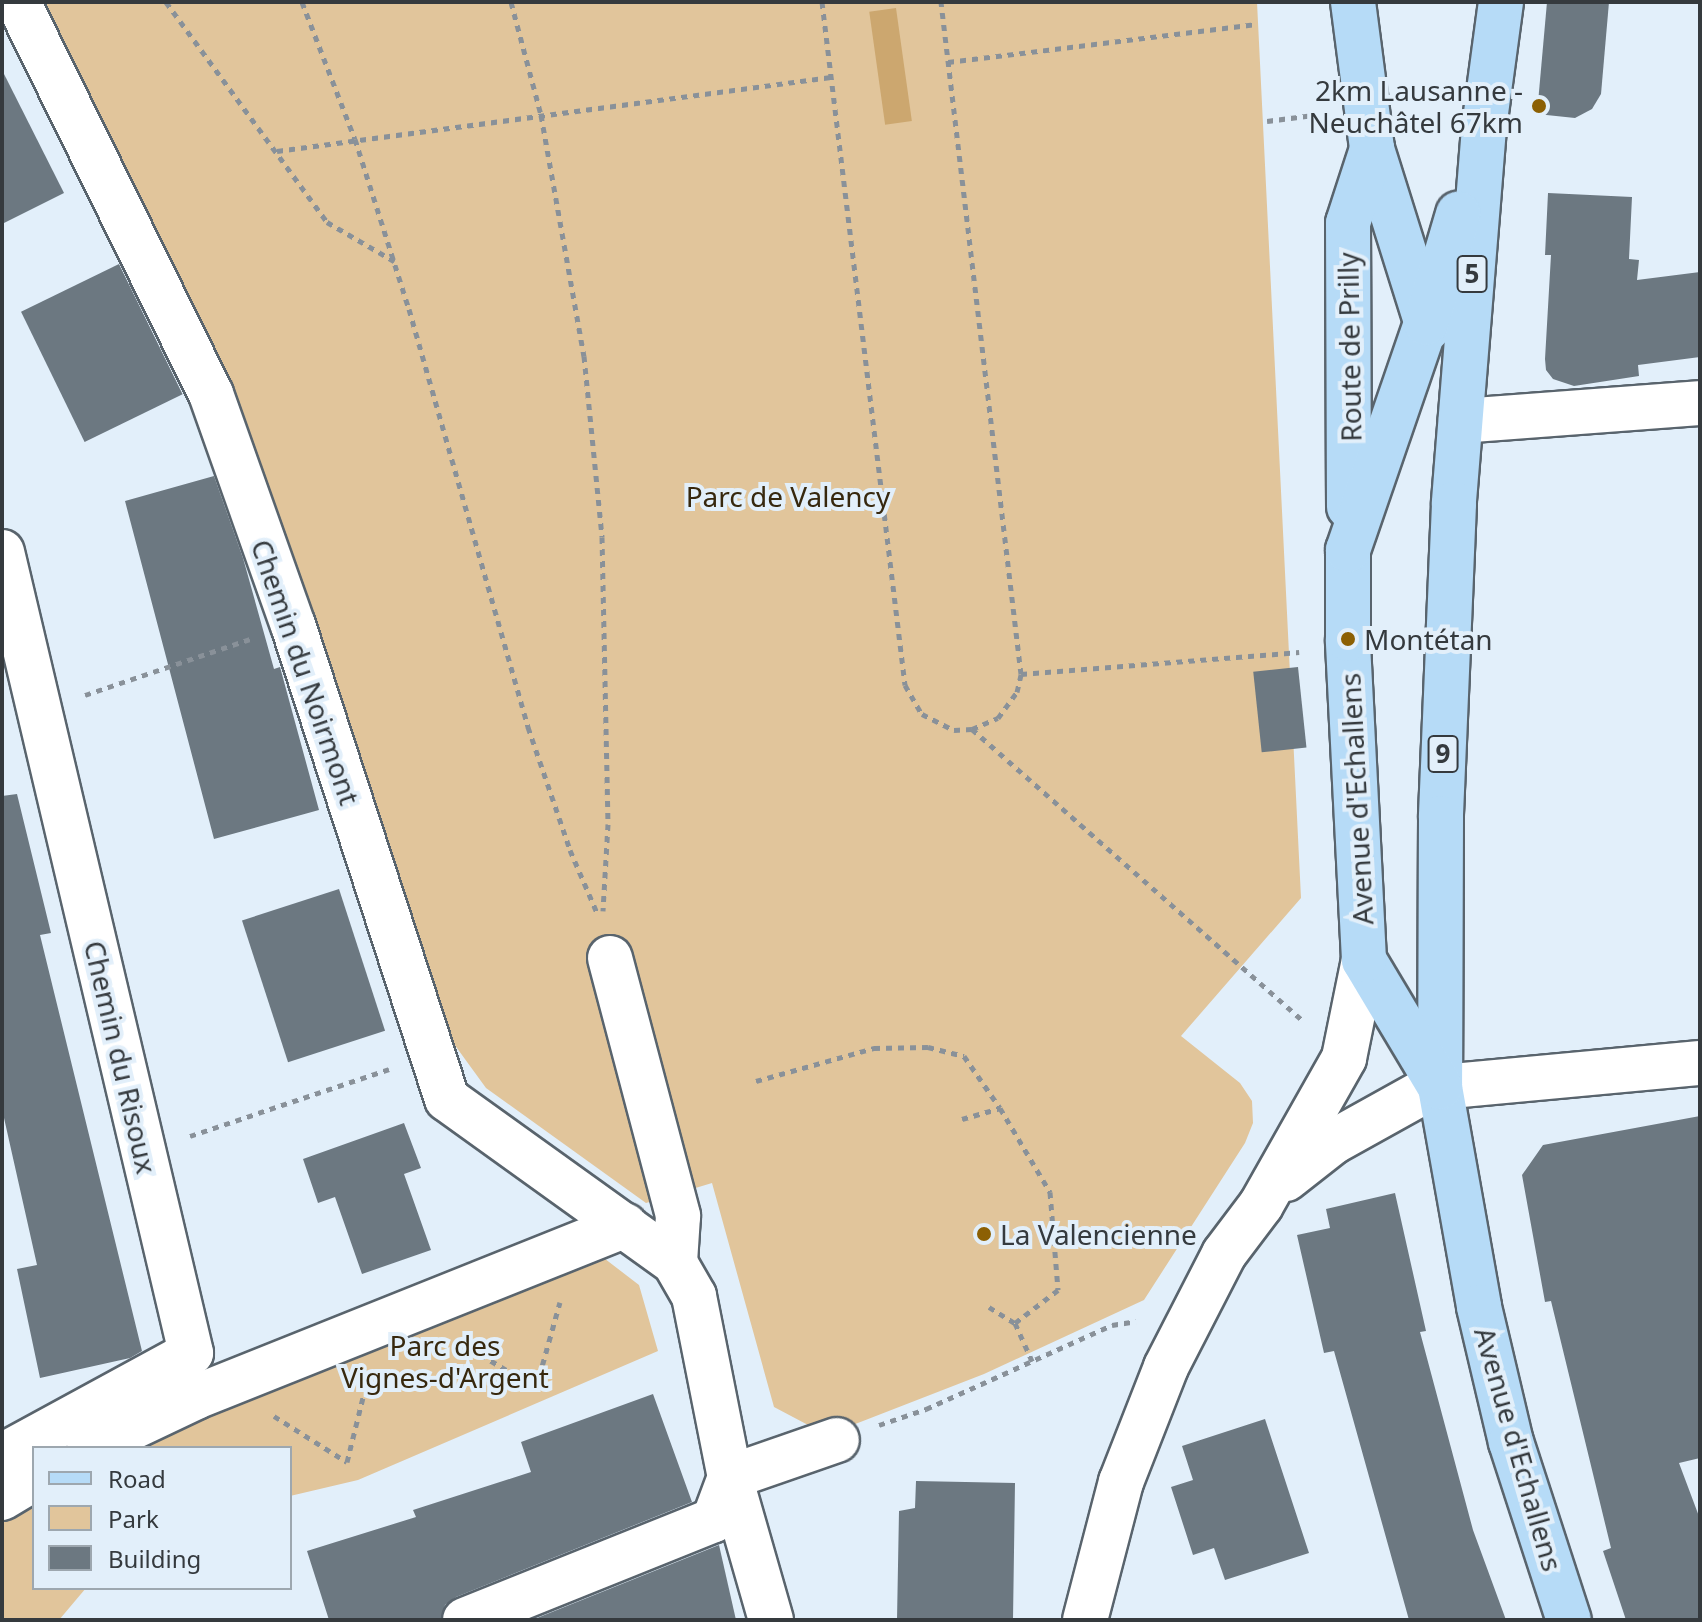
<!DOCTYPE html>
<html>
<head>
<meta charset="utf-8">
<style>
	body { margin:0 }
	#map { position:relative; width:1702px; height:1622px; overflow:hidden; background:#e2effa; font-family:"Noto Sans",sans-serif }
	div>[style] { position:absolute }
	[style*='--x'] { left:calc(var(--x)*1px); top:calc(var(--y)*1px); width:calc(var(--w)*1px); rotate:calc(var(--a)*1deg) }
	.green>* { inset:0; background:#e1c59b }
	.water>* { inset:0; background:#cca76f; transform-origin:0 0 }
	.building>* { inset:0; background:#6c7881; transform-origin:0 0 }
	.path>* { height:5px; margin-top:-2.5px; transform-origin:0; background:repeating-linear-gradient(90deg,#899199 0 6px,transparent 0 12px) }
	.roads { filter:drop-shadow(2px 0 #59646d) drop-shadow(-2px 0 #59646d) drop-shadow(0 2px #59646d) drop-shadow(0 -2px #59646d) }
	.minor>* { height:44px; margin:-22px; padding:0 22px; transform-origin:22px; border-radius:22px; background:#fff }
	.major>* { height:44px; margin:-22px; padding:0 22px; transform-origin:22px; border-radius:22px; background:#b6dbf7 }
	.dots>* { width:22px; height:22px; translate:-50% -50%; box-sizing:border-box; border:4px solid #e2effa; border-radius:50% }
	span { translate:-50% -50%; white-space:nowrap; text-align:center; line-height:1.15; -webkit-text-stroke:8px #e2effa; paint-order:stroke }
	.shield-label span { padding:2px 6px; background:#e2effa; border:2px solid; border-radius:6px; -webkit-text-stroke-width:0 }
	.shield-label { font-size:26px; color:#353a3e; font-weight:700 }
	.poi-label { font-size:28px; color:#353a3e }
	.right { translate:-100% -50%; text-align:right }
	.left { translate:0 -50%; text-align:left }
	.street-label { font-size:28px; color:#353a3e }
	.park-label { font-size:28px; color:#37280e }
	.frame { position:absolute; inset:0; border:4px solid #353a3e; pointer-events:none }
	.legend { position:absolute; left:32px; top:1446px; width:260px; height:144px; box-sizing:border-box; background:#e2effa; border:2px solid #9da7af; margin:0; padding:10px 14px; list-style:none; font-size:24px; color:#353a3e }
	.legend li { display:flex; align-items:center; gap:16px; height:40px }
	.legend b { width:40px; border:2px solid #9da7af }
</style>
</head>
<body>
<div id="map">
	<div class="green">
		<i style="clip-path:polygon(43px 2px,1257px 2px,1301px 898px,1181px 1036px,1240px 1083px,1252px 1101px,1253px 1123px,1245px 1143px,1144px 1300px,984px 1374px,827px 1435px,774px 1407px,712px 1183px,646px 1203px,486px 1088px,454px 1044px,231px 382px)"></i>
		<i style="clip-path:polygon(570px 1232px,639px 1285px,658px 1351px,358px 1480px,290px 1496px,290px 1448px,67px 1448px,105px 1427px)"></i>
		<i style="clip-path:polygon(34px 1467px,34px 1588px,86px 1588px,59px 1620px,2px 1620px,2px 1485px)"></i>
	</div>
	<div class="water">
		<i style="left:896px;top:8px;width:114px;height:27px;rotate:82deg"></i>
	</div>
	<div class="building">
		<i style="clip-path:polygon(1547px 2px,1609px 2px,1601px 94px,1592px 109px,1575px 118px,1537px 114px)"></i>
		<i style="clip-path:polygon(2px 70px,64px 193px,2px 224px)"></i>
		<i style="clip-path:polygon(1548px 193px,1632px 197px,1629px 259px,1639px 260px,1637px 280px,1700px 272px,1700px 357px,1638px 365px,1639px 376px,1574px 386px,1553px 379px,1546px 370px,1545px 359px,1551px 255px,1545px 255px)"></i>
		<i style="left:119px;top:264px;width:145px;height:109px;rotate:64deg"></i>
		<i style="clip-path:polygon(214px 476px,243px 558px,274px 669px,280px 667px,319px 810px,214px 839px,125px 501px)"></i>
		<i style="left:1298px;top:667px;width:81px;height:45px;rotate:84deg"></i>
		<i style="clip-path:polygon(17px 794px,51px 933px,40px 935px,142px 1351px,130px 1358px,40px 1378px,17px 1269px,37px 1265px,2px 1109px,2px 796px)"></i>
		<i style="left:339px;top:889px;width:149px;height:102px;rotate:72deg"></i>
		<i style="clip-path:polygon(1700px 1116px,1700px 1458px,1679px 1463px,1700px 1519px,1700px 1620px,1626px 1620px,1603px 1551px,1611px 1548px,1551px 1301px,1545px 1302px,1522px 1175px,1543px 1145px)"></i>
		<i style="clip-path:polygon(404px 1123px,421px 1168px,404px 1174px,431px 1250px,362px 1274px,335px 1197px,318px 1203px,303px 1159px)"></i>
		<i style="clip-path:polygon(1395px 1193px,1426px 1331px,1420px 1332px,1473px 1530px,1506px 1620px,1409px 1620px,1334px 1351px,1324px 1353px,1297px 1235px,1330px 1228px,1326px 1209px)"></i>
		<i style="clip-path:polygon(653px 1394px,692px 1502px,456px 1597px,445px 1605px,441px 1620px,329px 1620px,307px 1551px,416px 1517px,413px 1510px,531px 1472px,521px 1442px)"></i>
		<i style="clip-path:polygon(1265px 1419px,1309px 1553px,1225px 1580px,1214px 1548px,1193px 1555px,1171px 1487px,1193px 1480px,1182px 1446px)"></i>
		<i style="clip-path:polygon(916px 1481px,1015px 1483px,1013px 1620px,897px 1620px,899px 1511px,915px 1508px)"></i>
		<i style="clip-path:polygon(719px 1545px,736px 1620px,532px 1620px)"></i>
	</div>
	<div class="path">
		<i style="--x:166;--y:2;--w:273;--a:53.8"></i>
		<i style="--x:327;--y:222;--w:78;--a:30.2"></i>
		<i style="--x:302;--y:2;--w:147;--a:68.9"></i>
		<i style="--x:355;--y:139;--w:178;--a:72.4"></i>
		<i style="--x:409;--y:309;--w:435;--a:74.1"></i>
		<i style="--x:528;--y:727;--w:130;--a:71.1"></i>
		<i style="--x:570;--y:850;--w:71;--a:66.7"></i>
		<i style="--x:511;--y:2;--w:117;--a:75.1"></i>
		<i style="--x:541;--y:115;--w:245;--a:79.9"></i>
		<i style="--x:584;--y:356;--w:182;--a:84.3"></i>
		<i style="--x:602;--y:537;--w:287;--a:88.8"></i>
		<i style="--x:608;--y:824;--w:87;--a:93.3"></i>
		<i style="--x:822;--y:2;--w:688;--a:83.07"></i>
		<i style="--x:905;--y:685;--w:34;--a:60"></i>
		<i style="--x:922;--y:714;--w:36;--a:27"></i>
		<i style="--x:954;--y:730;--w:18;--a:-3"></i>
		<i style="--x:972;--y:729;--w:28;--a:-23"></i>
		<i style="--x:998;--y:718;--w:32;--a:-54"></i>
		<i style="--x:1017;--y:692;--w:18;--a:-77"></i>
		<i style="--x:1021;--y:674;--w:677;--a:-96.79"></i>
		<i style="--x:948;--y:62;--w:311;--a:-7"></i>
		<i style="--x:1267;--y:121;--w:47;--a:-7.3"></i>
		<i style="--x:277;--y:151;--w:559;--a:-7.61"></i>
		<i style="--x:1021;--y:674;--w:279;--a:-4.5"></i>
		<i style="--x:85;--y:695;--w:174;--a:-18.7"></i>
		<i style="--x:972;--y:729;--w:441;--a:41.4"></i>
		<i style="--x:756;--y:1081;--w:123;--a:-15.6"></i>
		<i style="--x:874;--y:1048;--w:54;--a:-1.1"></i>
		<i style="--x:928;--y:1047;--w:37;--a:14"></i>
		<i style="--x:964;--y:1056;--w:63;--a:55.3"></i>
		<i style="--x:1000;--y:1108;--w:98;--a:59.2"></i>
		<i style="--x:1050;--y:1192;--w:98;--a:85.3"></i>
		<i style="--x:1058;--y:1290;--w:54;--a:142.5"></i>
		<i style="--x:962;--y:1119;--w:40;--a:-16"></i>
		<i style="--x:190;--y:1136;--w:210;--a:-18.6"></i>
		<i style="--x:989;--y:1307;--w:31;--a:32"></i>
		<i style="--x:1015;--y:1323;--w:42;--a:65.9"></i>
		<i style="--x:460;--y:1342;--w:89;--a:31.2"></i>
		<i style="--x:536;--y:1388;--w:89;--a:-74.4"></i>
		<i style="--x:274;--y:1416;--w:86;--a:32.2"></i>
		<i style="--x:347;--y:1462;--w:83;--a:-76.1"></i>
		<i style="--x:879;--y:1425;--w:50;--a:-18.8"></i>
		<i style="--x:926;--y:1409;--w:204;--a:-24.3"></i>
		<i style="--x:1112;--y:1325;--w:24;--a:-9"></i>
	</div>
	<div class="roads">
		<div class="minor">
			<i style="--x:18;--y:2;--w:437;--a:63.8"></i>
			<i style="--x:211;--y:394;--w:245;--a:70.5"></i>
			<i style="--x:293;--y:625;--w:498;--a:72"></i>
			<i style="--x:447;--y:1099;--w:281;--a:35.7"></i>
			<i style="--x:1461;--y:421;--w:240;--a:-4.3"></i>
			<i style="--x:2;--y:552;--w:823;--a:76.72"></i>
			<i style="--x:191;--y:1353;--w:215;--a:151.4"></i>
			<i style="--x:610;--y:958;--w:267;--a:75.2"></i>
			<i style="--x:678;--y:1216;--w:47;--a:93.7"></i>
			<i style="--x:675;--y:1263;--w:38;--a:60"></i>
			<i style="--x:694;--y:1296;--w:185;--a:78.8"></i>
			<i style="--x:730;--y:1477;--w:149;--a:74"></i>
			<i style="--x:1286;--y:1179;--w:60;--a:-38.2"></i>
			<i style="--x:1333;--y:1142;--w:103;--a:-29.1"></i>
			<i style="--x:1423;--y:1092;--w:18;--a:-16"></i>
			<i style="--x:1440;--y:1087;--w:261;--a:-5.3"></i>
			<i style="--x:89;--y:1448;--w:119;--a:-25.5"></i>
			<i style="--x:196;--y:1397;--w:462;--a:-21.8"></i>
			<i style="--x:2;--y:1498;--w:37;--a:-31"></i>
			<i style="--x:465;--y:1620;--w:268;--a:-21.9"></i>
			<i style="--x:714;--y:1520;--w:46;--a:-69.6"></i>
			<i style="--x:730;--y:1477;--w:113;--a:-19.1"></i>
			<i style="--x:1085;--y:1620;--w:143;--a:-75.4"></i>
			<i style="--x:1121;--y:1482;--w:123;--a:-68.6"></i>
			<i style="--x:1166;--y:1367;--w:127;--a:-62.8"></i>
			<i style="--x:1224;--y:1254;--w:61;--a:-52.9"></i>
			<i style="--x:1261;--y:1205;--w:169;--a:-60.5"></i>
			<i style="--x:1344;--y:1058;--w:100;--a:-78.5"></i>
		</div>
		<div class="major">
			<i style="--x:1353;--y:2;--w:148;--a:82.6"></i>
			<i style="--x:1372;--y:149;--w:188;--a:72.6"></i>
			<i style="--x:1501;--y:2;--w:127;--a:97.7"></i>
			<i style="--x:1484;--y:128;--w:377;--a:94.6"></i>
			<i style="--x:1454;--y:504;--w:314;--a:92.4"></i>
			<i style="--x:1441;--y:818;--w:269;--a:90.2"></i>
			<i style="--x:1440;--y:1087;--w:223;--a:79.9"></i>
			<i style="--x:1479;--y:1307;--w:139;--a:76.7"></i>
			<i style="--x:1511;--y:1442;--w:187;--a:72"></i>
			<i style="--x:1349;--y:507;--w:284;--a:-90.2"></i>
			<i style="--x:1348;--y:223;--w:78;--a:-72"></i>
			<i style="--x:1440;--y:1087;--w:148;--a:-120.9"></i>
			<i style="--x:1364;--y:960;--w:321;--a:-92.9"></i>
			<i style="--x:1348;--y:639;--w:89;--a:-90"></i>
			<i style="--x:1348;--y:550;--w:240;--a:-71"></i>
			<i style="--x:1426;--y:323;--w:114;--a:-73.6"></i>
		</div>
	</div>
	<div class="dots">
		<i style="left:1539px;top:106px;background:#8c6004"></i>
		<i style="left:1348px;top:639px;background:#8c6004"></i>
		<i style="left:984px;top:1234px;background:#8c6004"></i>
	</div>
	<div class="shield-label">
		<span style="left:1472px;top:274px">5</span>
		<span style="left:1443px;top:754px">9</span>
	</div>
	<div class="poi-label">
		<span class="right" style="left:1523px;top:106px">2km Lausanne -<br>Neuchâtel 67km</span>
		<span class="left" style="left:1364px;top:639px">Montétan</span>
		<span class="left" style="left:1000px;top:1234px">La Valencienne</span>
	</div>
	<div class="street-label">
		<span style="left:1349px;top:347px;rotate:-91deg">Route de Prilly</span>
		<span style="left:306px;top:672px;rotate:71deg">Chemin du Noirmont</span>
		<span style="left:1356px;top:799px;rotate:-93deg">Avenue d'Echallens</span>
		<span style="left:121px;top:1057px;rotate:77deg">Chemin du Risoux</span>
		<span style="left:1519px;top:1449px;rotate:74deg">Avenue d'Echallens</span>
	</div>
	<div class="park-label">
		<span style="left:788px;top:496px">Parc de Valency</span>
		<span style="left:445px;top:1361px">Parc des<br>Vignes-d'Argent</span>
	</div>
	<div class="frame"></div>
	<ul class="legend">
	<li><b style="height:10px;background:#b6dbf7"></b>Road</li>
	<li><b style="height:22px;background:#e1c59b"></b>Park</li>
	<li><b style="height:22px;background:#6c7881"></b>Building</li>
	</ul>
</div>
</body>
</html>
